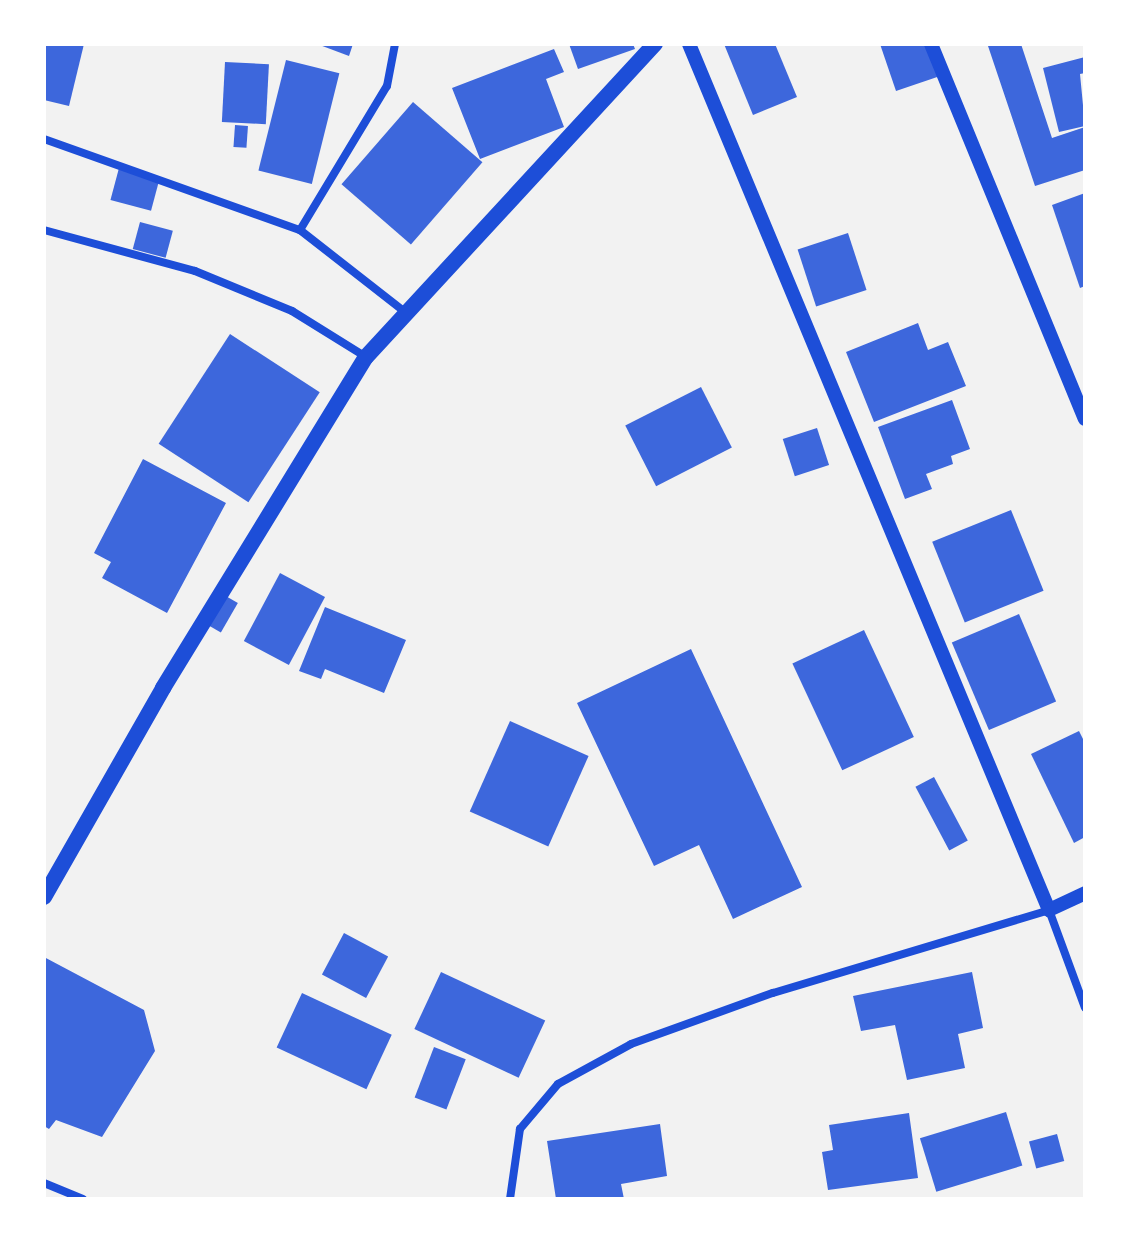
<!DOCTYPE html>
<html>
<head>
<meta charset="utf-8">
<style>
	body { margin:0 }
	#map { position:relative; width:1129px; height:1243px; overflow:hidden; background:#f2f2f2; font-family:Roboto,sans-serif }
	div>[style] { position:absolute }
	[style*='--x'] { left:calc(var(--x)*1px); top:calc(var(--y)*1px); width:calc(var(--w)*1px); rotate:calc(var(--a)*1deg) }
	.building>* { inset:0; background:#3d67dc; transform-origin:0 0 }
	.minor>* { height:8px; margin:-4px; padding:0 4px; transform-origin:4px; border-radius:4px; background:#1d4ed8 }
	.tertiary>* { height:14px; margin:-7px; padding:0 7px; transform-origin:7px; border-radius:7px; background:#1d4ed8 }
	.secondary>* { height:16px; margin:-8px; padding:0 8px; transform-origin:8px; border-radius:8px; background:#1d4ed8 }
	span { translate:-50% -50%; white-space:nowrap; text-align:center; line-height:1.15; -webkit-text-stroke:6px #fff; paint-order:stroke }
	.frame { position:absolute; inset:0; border:46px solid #fff; pointer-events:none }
</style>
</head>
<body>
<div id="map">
	<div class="building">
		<i style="clip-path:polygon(44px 44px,84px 44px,69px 106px,44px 100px)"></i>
		<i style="clip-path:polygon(317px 44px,353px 44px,349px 56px)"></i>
		<i style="clip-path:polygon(569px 44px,633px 44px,635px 49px,578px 69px)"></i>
		<i style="clip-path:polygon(724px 44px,775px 44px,797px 97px,753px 115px)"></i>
		<i style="clip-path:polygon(880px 44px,936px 44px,946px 74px,896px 91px)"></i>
		<i style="clip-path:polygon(995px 44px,1021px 44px,1052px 138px,1085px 127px,1085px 170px,1035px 186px,988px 46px)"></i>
		<i style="clip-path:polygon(554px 49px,564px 72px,546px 79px,564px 127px,480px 159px,452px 88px)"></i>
		<i style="clip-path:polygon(1085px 57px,1085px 73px,1080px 74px,1085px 126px,1059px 132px,1043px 68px)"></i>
		<i style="left:286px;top:60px;width:55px;height:114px;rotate:14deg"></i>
		<i style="left:225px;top:62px;width:44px;height:60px;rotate:3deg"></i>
		<i style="left:413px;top:102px;width:92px;height:109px;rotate:41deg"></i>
		<i style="left:235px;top:125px;width:13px;height:22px;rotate:4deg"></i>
		<i style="left:119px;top:168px;width:42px;height:33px;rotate:15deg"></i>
		<i style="clip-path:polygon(1085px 193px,1085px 286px,1080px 288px,1052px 205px)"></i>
		<i style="left:140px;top:222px;width:34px;height:28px;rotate:15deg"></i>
		<i style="left:848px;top:233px;width:60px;height:53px;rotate:72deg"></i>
		<i style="clip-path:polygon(918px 323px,928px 350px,948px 342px,966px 386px,874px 422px,846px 352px)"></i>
		<i style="left:230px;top:334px;width:107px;height:131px;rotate:33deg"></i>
		<i style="left:701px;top:387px;width:68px;height:85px;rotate:63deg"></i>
		<i style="clip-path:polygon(952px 400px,970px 449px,951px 456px,953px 464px,926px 474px,932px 489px,905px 499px,878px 427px)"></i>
		<i style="left:817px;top:428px;width:39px;height:36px;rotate:72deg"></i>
		<i style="clip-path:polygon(143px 459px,226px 503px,167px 613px,102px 578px,111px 562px,94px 553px)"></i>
		<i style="left:1011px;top:510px;width:87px;height:85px;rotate:68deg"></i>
		<i style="left:280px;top:573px;width:51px;height:77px;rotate:28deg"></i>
		<i style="left:224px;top:595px;width:16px;height:34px;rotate:30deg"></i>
		<i style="clip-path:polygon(325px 607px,406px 640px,384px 693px,325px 669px,321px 679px,299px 671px)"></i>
		<i style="left:1019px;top:614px;width:95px;height:73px;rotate:67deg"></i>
		<i style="left:864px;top:630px;width:118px;height:79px;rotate:65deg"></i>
		<i style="clip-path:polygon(691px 649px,802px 887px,733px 919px,699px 845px,654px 866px,577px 703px)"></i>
		<i style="left:510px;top:721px;width:86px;height:99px;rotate:24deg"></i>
		<i style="clip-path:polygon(1079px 731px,1085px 743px,1085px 837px,1074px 843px,1031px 754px)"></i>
		<i style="left:934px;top:777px;width:72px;height:21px;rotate:62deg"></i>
		<i style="left:344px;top:933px;width:50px;height:47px;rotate:28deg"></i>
		<i style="clip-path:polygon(44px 957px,144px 1010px,155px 1051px,102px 1137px,56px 1120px,49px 1129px,44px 1126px)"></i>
		<i style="left:441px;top:972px;width:115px;height:63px;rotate:25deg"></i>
		<i style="clip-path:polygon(972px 972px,983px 1028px,958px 1034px,965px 1068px,907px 1080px,895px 1025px,861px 1031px,853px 996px)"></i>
		<i style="left:302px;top:993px;width:99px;height:60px;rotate:25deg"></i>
		<i style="left:434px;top:1047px;width:34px;height:54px;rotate:21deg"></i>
		<i style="left:1006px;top:1112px;width:56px;height:90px;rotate:73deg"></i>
		<i style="clip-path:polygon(909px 1113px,918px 1178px,828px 1190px,822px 1152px,833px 1150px,829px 1125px)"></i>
		<i style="clip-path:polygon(660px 1124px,667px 1176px,621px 1184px,624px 1199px,556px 1199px,547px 1141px)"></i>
		<i style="left:1057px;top:1134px;width:28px;height:29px;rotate:75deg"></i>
	</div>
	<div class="minor">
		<i style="--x:44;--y:139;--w:272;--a:19.6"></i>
		<i style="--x:300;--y:230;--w:133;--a:38"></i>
		<i style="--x:44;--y:230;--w:156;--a:15.2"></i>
		<i style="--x:195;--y:271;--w:105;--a:22.4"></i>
		<i style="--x:292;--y:311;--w:87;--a:31.9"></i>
		<i style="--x:300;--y:230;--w:168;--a:-58.9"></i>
		<i style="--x:387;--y:86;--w:43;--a:-79.2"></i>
		<i style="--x:44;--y:1183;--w:42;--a:22.3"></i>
		<i style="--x:510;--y:1199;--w:71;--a:-81.9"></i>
		<i style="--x:520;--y:1129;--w:59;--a:-49.8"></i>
		<i style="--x:558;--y:1084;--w:83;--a:-28.7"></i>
		<i style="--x:631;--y:1044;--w:151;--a:-19.8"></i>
		<i style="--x:773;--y:993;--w:288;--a:-16.7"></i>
		<i style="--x:1049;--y:910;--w:104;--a:69.8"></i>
	</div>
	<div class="tertiary">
		<i style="--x:689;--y:44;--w:938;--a:67.43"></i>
		<i style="--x:1049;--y:910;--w:40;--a:-25"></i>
		<i style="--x:931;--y:44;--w:405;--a:67.7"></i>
	</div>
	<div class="secondary">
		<i style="--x:44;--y:897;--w:241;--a:-60.3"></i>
		<i style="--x:163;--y:688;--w:388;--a:-58.5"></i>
		<i style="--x:366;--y:357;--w:426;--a:-47.3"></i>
	</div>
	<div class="frame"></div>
</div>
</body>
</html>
